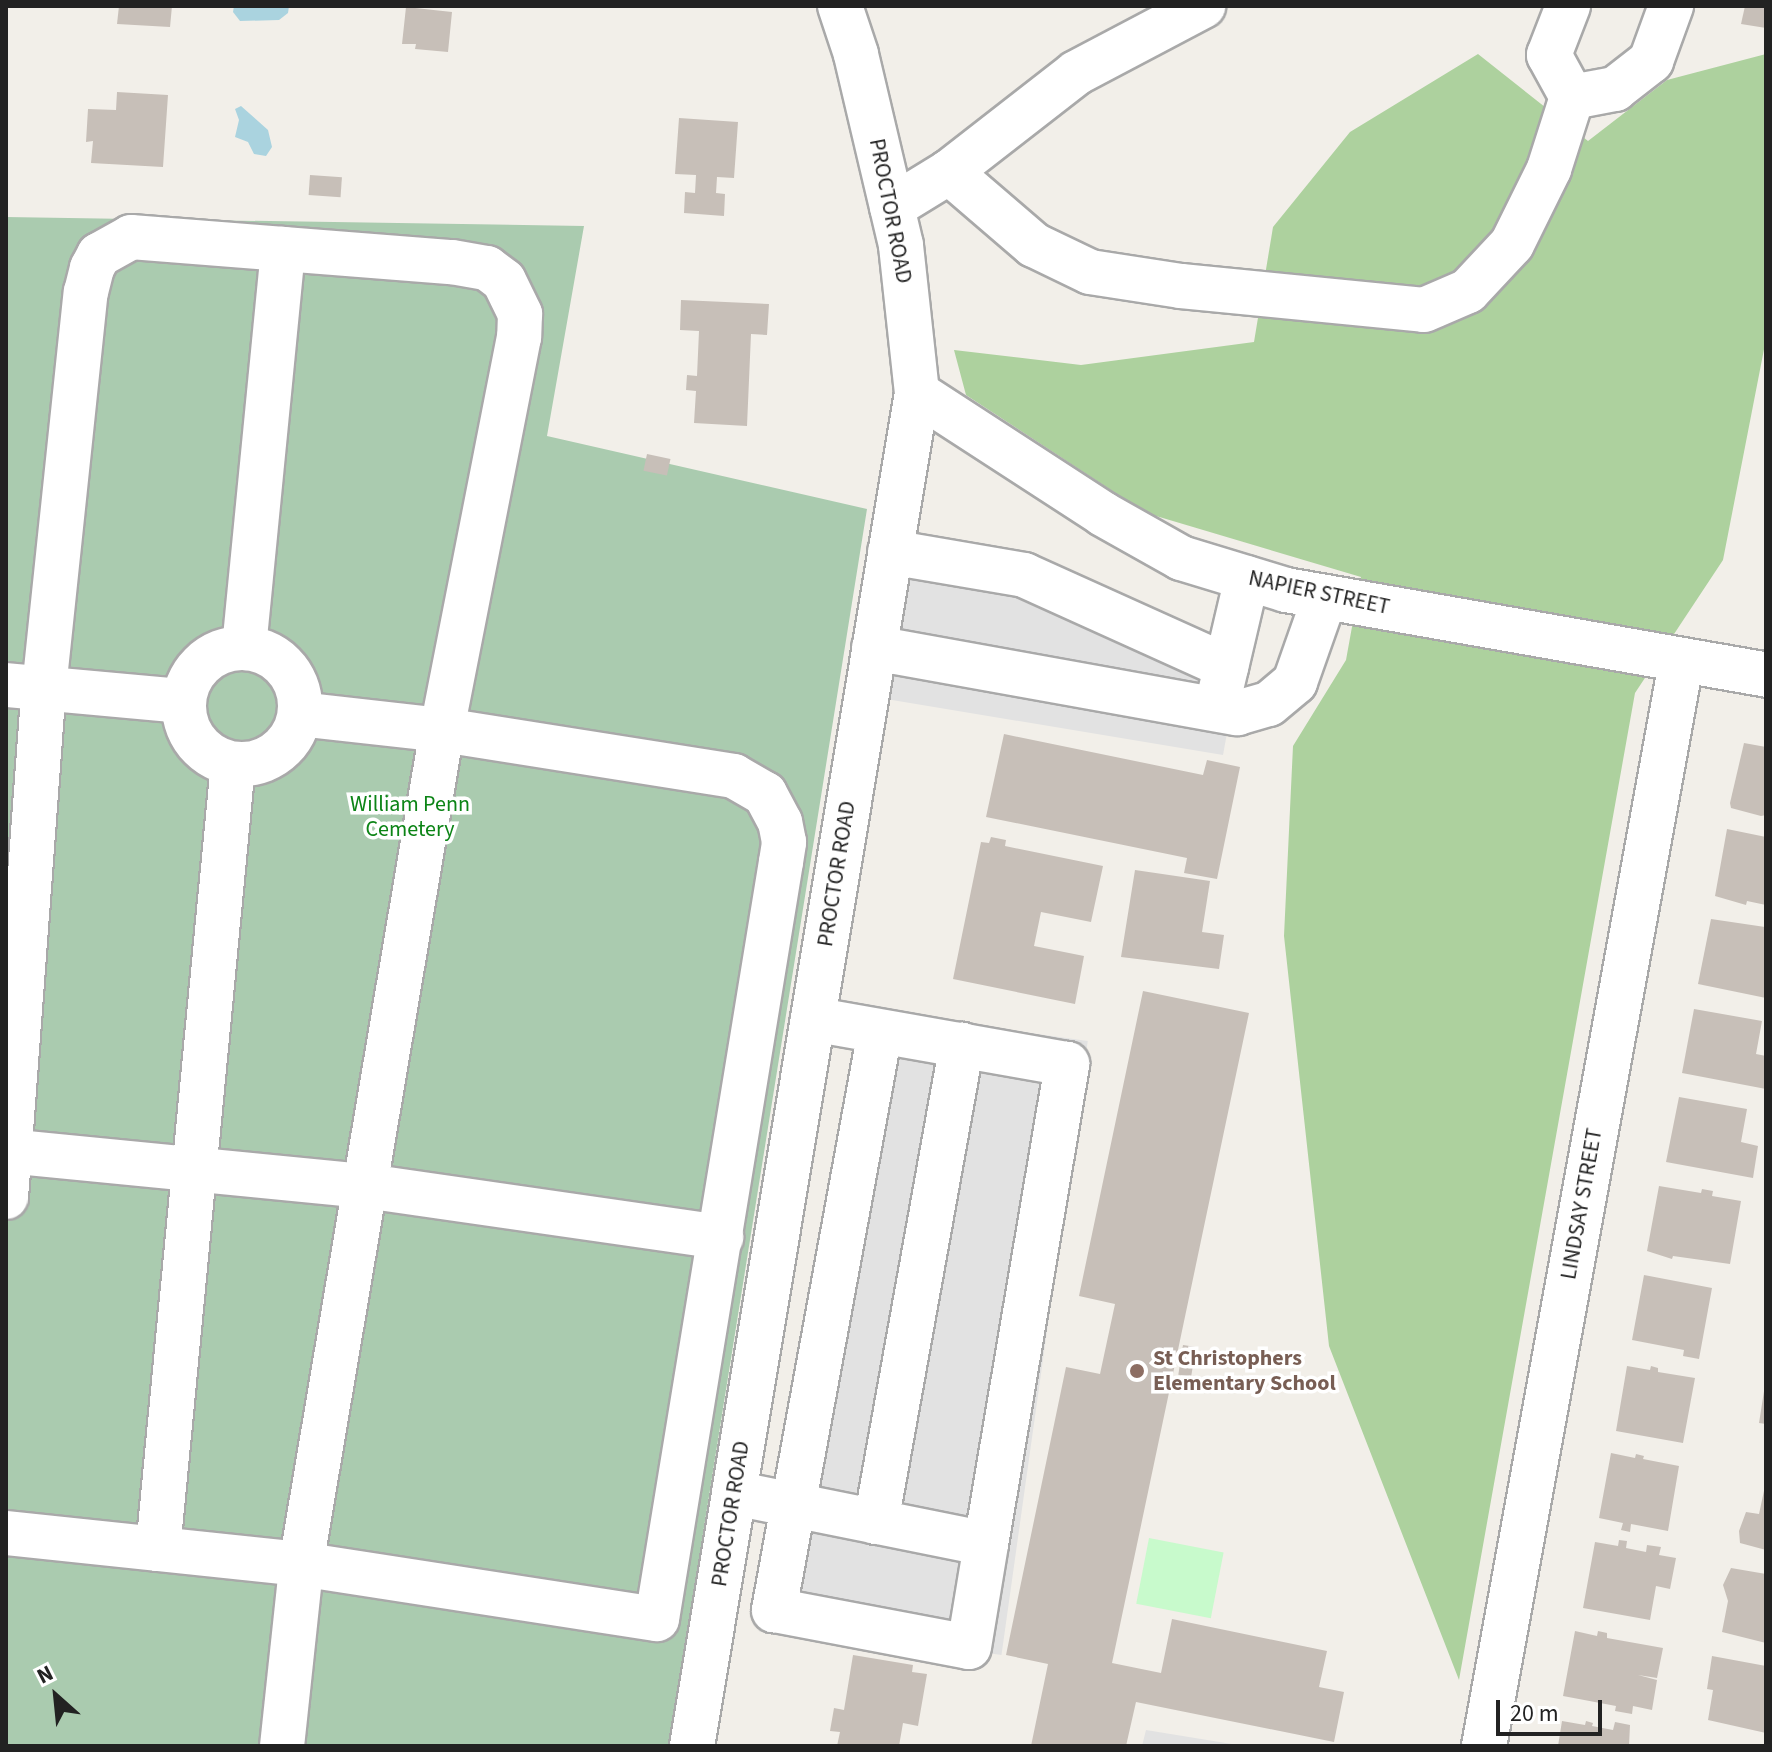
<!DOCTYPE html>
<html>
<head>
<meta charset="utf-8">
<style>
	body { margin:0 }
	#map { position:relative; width:1772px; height:1752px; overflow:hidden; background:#f2efe9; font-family:"Source Sans 3",sans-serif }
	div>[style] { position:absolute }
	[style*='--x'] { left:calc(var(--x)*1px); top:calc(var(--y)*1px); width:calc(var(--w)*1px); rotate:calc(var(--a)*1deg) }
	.forest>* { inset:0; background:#add19e }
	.cemetery>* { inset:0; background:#aacbaf }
	.park>* { inset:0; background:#c8facc; transform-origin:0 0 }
	.parking>* { inset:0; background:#e2e2e2; transform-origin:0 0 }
	.water>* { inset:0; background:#aad3df }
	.building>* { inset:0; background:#c7bfb8; transform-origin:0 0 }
	.roads { filter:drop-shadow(2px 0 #a9a9a9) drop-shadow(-2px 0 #a9a9a9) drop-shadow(0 2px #a9a9a9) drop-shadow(0 -2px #a9a9a9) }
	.minor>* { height:44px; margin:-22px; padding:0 22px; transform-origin:22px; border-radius:22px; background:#fff }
	.minor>.ring { margin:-22px; padding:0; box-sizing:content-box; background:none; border:44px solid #fff; border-radius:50% }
	.dots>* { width:22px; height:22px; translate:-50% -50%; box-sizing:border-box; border:4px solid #fff; border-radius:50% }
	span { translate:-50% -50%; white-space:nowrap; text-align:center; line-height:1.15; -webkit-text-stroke:7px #fff; paint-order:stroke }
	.street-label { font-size:22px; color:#222 }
	.park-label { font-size:22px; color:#0c8416 }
	.education-label { font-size:22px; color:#785e54; font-weight:700 }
	.left { translate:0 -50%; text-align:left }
	.frame { position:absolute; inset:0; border:8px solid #222; pointer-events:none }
	.north { position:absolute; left:16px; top:1656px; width:80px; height:80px; -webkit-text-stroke:6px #fff; paint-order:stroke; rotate:333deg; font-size:22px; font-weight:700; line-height:32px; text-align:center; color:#222 }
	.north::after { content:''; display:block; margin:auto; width:28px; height:36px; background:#222; clip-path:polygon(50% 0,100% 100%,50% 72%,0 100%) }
	.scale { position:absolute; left:1496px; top:1700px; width:106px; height:36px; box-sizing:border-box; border:4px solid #222; border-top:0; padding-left:10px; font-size:24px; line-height:28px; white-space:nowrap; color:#222; -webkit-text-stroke:6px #fff; paint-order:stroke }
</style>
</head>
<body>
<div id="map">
	<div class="forest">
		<i style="clip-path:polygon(1478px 54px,1588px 141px,1667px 80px,1766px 54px,1766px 339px,1723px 560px,1635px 693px,1459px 1680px,1329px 1346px,1284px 936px,1293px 746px,1346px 660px,1361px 577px,1146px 513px,966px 395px,954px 350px,1081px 365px,1254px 342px,1273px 227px,1350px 132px)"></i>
	</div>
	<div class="cemetery">
		<i style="clip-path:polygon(6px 217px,584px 226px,547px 436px,867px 509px,669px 1746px,6px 1746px)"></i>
	</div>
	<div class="park">
		<i style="left:1149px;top:1538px;width:76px;height:67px;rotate:11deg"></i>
	</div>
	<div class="parking">
		<i style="clip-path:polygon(910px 539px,1240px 662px,1223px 755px,886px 699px)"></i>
		<i style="left:860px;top:1009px;width:230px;height:620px;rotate:8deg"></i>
		<i style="clip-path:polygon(1146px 1730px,1244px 1746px,1142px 1746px)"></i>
	</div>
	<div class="water">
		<i style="clip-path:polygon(234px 6px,289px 6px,288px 13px,279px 20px,240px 21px,233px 12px)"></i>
		<i style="clip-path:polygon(241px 106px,268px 130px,272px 147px,266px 156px,254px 154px,248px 142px,235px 137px,239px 120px,235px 109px)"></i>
	</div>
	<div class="building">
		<i style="clip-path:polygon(119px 6px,172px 6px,170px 27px,117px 24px)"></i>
		<i style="clip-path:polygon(1745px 6px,1766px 6px,1766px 28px,1741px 24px)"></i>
		<i style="clip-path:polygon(406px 7px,452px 12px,448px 52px,415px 49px,416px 44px,402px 44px)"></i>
		<i style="clip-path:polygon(117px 92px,168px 95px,163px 167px,91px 163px,93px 141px,86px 142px,88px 109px,116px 110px)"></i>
		<i style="clip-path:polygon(679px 118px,738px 122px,734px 178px,717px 177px,716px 193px,725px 194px,724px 216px,684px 213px,685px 192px,695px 193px,696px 175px,675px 174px)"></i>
		<i style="left:310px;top:175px;width:32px;height:20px;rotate:4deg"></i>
		<i style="clip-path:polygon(681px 300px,769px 304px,767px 335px,751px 334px,747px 426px,694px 423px,696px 391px,686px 390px,687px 375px,697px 376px,699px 331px,680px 330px)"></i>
		<i style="left:647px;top:454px;width:24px;height:17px;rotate:12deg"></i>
		<i style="clip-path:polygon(1004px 734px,1203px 775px,1207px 760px,1240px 767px,1217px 879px,1184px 873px,1187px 858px,986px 817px)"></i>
		<i style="clip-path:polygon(1744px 743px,1766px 747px,1766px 815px,1761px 816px,1731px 808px,1730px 803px)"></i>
		<i style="clip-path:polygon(1727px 829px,1766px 837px,1766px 905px,1747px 901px,1746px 905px,1715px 896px)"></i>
		<i style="clip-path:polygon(991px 837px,1006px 840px,1005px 846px,1103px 866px,1091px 922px,1041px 912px,1034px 946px,1084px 956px,1075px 1004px,953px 979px,981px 842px,989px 843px)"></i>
		<i style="clip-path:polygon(1135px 870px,1210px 881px,1202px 932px,1224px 935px,1219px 969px,1121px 957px)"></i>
		<i style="clip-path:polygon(1711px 919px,1765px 927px,1766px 998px,1698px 984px)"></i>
		<i style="clip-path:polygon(1143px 991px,1249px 1013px,1112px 1663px,1161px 1673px,1172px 1619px,1327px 1651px,1319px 1687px,1344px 1692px,1334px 1742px,1136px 1702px,1126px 1746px,1031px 1746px,1048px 1664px,1006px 1655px,1066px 1367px,1100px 1374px,1115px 1304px,1079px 1296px)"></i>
		<i style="clip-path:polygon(1694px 1009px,1762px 1021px,1756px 1054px,1766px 1056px,1766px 1089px,1682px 1073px)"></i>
		<i style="clip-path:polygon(1679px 1097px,1747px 1109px,1741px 1142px,1758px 1146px,1753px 1178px,1666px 1162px)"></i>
		<i style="clip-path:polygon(1659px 1186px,1701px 1193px,1702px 1189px,1713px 1191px,1712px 1196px,1741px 1201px,1730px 1264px,1673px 1256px,1672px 1259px,1647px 1251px)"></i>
		<i style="clip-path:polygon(1644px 1275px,1712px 1288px,1699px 1359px,1683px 1356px,1684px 1350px,1632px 1340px)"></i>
		<i style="left:1183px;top:1345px;width:13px;height:30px;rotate:9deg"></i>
		<i style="clip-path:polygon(1627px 1366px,1650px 1370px,1651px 1366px,1658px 1368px,1658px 1372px,1695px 1378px,1683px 1443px,1616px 1431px)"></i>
		<i style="clip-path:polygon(1764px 1391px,1766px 1391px,1766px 1424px,1759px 1423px)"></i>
		<i style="clip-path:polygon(1611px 1453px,1635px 1458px,1636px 1454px,1644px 1456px,1643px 1459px,1679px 1466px,1668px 1531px,1631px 1524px,1630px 1532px,1621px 1530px,1623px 1523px,1599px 1518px)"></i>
		<i style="clip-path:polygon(1765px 1486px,1766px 1486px,1766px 1550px,1740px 1543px,1739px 1531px,1746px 1512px,1759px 1514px)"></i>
		<i style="clip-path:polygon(1619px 1540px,1627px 1541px,1626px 1548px,1646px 1552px,1647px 1545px,1661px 1547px,1659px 1555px,1676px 1558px,1670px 1589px,1656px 1586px,1650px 1620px,1583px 1608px,1595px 1542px,1618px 1546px)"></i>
		<i style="clip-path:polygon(1731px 1568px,1766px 1574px,1766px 1643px,1722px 1632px,1728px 1601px,1723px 1585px)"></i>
		<i style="clip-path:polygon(1575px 1631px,1597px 1636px,1598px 1631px,1607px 1633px,1607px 1638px,1663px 1648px,1657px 1678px,1638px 1675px,1657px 1680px,1652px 1710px,1633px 1706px,1632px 1714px,1615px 1711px,1616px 1706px,1563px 1696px)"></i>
		<i style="clip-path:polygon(853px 1655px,913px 1665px,912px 1672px,927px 1674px,918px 1726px,903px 1723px,899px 1746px,837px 1746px,840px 1732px,830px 1731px,834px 1708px,844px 1710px)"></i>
		<i style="clip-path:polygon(1712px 1656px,1766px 1666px,1766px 1733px,1708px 1720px,1713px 1690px,1707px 1689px)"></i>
		<i style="clip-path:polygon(1562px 1721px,1585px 1725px,1586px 1721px,1593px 1723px,1592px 1726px,1613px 1730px,1615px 1722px,1630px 1725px,1629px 1746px,1558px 1746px)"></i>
	</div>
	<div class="roads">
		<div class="minor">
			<i style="--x:1572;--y:97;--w:44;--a:-10.5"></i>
			<i style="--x:1615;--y:89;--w:46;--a:-37.9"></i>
			<i style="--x:1651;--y:61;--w:59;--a:-70"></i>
			<i style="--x:949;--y:172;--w:161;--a:-37.9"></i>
			<i style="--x:1076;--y:73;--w:144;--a:-27.8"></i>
			<i style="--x:892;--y:207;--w:67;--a:-31.6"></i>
			<i style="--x:949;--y:172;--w:112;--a:40.7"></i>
			<i style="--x:1034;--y:245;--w:62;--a:25.7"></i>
			<i style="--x:1090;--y:272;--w:92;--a:8.7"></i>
			<i style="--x:1181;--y:286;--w:244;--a:5.6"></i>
			<i style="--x:1424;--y:310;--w:48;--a:-23.4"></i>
			<i style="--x:1468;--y:291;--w:64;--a:-46.9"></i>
			<i style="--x:1512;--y:244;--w:84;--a:-63.7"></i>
			<i style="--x:1549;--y:169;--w:76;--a:-72.3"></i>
			<i style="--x:1572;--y:97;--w:48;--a:-118.7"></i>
			<i style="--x:1549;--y:55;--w:53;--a:-68.8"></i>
			<i style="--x:917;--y:393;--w:222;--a:33"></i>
			<i style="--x:1103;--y:514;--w:90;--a:29.4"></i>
			<i style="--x:1181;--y:558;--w:110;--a:16.9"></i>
			<i style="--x:1286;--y:590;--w:487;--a:10"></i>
			<i style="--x:890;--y:552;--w:136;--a:9.7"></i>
			<i style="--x:1024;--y:575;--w:222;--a:24.3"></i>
			<i class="ring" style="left:184px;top:648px;width:72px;height:72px"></i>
			<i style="--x:244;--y:648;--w:401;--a:-84.4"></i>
			<i style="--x:874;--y:648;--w:369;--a:10.2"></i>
			<i style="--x:1237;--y:713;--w:33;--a:-16"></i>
			<i style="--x:1269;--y:704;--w:34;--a:-40"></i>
			<i style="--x:1295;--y:682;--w:90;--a:-70.6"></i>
			<i style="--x:6;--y:685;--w:178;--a:5.2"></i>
			<i style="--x:1220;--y:693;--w:118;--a:-76.8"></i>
			<i style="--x:880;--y:1032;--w:588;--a:100.39"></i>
			<i style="--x:774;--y:1610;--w:198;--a:10.7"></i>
			<i style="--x:969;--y:1647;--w:104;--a:-80.6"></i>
			<i style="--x:6;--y:1151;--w:362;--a:5.6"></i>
			<i style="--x:366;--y:1186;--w:359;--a:8.2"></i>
			<i style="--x:6;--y:1197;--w:500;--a:-85.76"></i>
			<i style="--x:43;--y:698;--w:408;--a:-84"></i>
			<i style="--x:86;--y:292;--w:25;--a:-76"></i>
			<i style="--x:92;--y:268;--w:15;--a:-62"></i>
			<i style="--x:99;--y:255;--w:37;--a:-29"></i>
			<i style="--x:131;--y:237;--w:322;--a:4.5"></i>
			<i style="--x:452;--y:262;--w:36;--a:10"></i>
			<i style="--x:487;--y:268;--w:21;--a:37"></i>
			<i style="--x:504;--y:281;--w:37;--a:64"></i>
			<i style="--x:520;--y:314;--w:23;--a:92"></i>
			<i style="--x:519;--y:337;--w:400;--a:101.1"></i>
			<i style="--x:442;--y:730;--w:841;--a:99.59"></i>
			<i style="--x:302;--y:1559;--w:188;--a:96.1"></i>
			<i style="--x:734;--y:1493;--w:257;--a:11.4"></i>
			<i style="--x:986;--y:1544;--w:487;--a:-80.4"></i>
			<i style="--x:1067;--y:1064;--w:258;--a:-170"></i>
			<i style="--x:876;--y:1522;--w:485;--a:-79.8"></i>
			<i style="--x:6;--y:1533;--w:297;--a:6"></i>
			<i style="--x:301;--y:1564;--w:360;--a:8.8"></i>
			<i style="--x:657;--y:1619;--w:767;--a:-80.7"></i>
			<i style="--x:781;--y:862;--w:20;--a:-81"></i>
			<i style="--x:784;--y:842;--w:20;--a:-101"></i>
			<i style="--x:780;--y:822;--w:32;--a:-118"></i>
			<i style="--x:765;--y:794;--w:36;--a:-150"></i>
			<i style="--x:734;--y:776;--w:296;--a:-171"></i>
			<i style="--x:442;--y:730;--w:143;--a:-173.6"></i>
			<i style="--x:158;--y:1549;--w:789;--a:-84.54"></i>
			<i style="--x:692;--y:1746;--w:1372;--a:-80.56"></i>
			<i style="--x:917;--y:393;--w:149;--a:-96.2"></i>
			<i style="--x:901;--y:245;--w:196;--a:-103.3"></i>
			<i style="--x:856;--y:54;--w:51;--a:-108.4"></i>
			<i style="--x:1484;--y:1746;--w:1101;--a:-79.69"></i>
		</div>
	</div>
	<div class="dots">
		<i style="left:1137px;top:1371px;background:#8d6e63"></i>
	</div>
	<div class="street-label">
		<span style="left:890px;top:211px;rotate:79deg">PROCTOR ROAD</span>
		<span style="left:1319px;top:593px;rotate:12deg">NAPIER STREET</span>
		<span style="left:837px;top:874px;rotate:-81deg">PROCTOR ROAD</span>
		<span style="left:1582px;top:1204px;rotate:-80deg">LINDSAY STREET</span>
		<span style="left:731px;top:1514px;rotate:-81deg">PROCTOR ROAD</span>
	</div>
	<div class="park-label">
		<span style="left:410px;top:817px">William Penn<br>Cemetery</span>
	</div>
	<div class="education-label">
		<span class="left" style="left:1153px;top:1371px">St Christophers<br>Elementary School</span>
	</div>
	<div class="frame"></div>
	<div class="north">N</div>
	<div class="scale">20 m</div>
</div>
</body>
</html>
